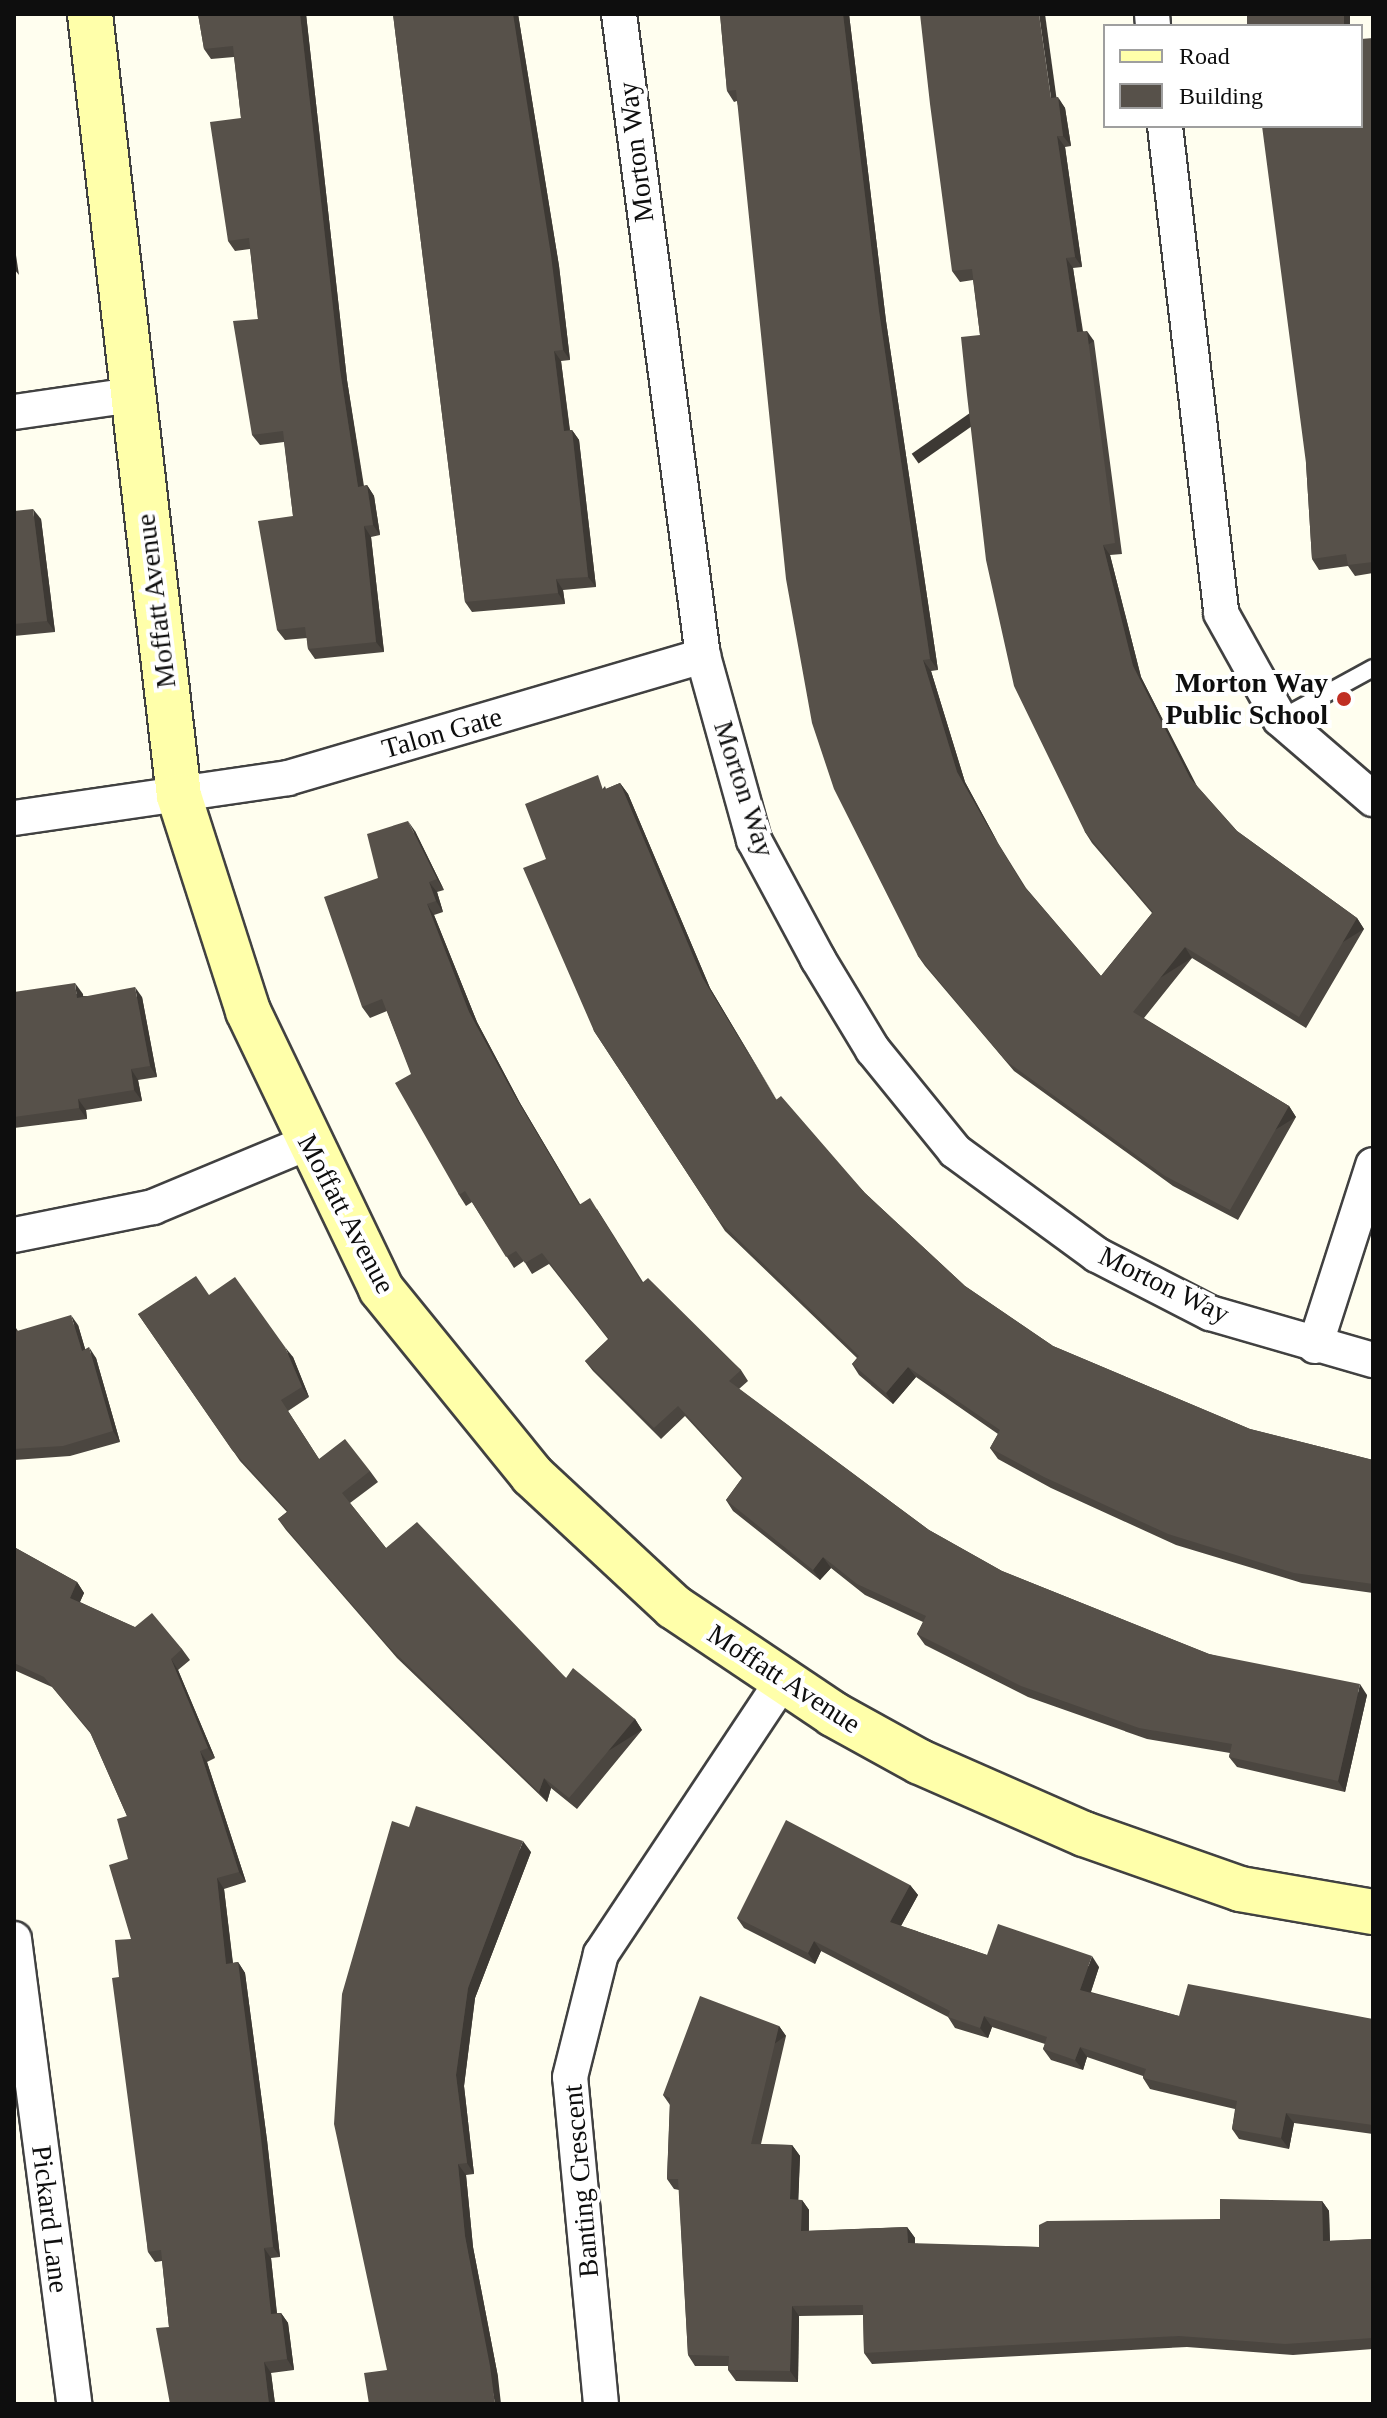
<!DOCTYPE html>
<html>
<head>
<meta charset="utf-8">
<style>
	body { margin:0 }
	#map { position:relative; width:1387px; height:2418px; overflow:hidden; background:#fffeef; font-family:"Times New Roman",serif }
	div>[style] { position:absolute }
	[style*='--x'] { left:calc(var(--x)*1px); top:calc(var(--y)*1px); width:calc(var(--w)*1px); rotate:calc(var(--a)*1deg) }
	.roads { filter:drop-shadow(2px 0 #414141) drop-shadow(-2px 0 #414141) drop-shadow(0 2px #414141) drop-shadow(0 -2px #414141) }
	.lane>* { height:16px; margin:-8px; padding:0 8px; transform-origin:8px; border-radius:8px; background:#fff }
	.street>* { height:34px; margin:-17px; padding:0 17px; transform-origin:17px; border-radius:17px; background:#fff }
	.secondary>* { height:44px; margin:-22px; padding:0 22px; transform-origin:22px; border-radius:22px; background:#ffa }
	.wall>* { inset:0; background:#4b4640 }
	.shaded-wall>* { inset:0; background:#3d3934; transform-origin:0 0 }
	.building>* { inset:0; background:#57514a; transform-origin:0 0 }
	.dots>* { width:22px; height:22px; translate:-50% -50%; box-sizing:border-box; border:4px solid #fff; border-radius:50% }
	span { translate:-50% -50%; white-space:nowrap; text-align:center; line-height:1.15; -webkit-text-stroke:8px #fff; paint-order:stroke }
	.street-label { font-size:28px; color:#0e0e0e }
	.poi-label { font-size:28px; color:#0e0e0e; font-weight:700 }
	.right { translate:-100% -50%; text-align:right }
	.frame { position:absolute; inset:0; border:16px solid #0e0e0e; pointer-events:none }
	.legend { position:absolute; left:1103px; top:24px; width:260px; height:104px; box-sizing:border-box; background:#fff; border:2px solid #9f9f9f; margin:0; padding:10px 14px; list-style:none; font-size:24px; color:#0e0e0e }
	.legend li { display:flex; align-items:center; gap:16px; height:40px }
	.legend b { width:40px; border:2px solid #9f9f9f }
</style>
</head>
<body>
<div id="map">
	<div class="roads">
		<div class="lane">
			<i style="--x:1280;--y:719;--w:106;--a:-28.7"></i>
		</div>
		<div class="street">
			<i style="--x:619;--y:14;--w:647;--a:82.55"></i>
			<i style="--x:703;--y:656;--w:191;--a:74.5"></i>
			<i style="--x:754;--y:840;--w:135;--a:61.7"></i>
			<i style="--x:818;--y:959;--w:106;--a:58.9"></i>
			<i style="--x:873;--y:1050;--w:130;--a:50.9"></i>
			<i style="--x:955;--y:1151;--w:176;--a:36.2"></i>
			<i style="--x:1097;--y:1255;--w:127;--a:27.2"></i>
			<i style="--x:1210;--y:1313;--w:170;--a:16.1"></i>
			<i style="--x:1152;--y:14;--w:12;--a:85"></i>
			<i style="--x:1165;--y:126;--w:490;--a:83.4"></i>
			<i style="--x:1221;--y:613;--w:121;--a:60.9"></i>
			<i style="--x:1280;--y:719;--w:123;--a:40.7"></i>
			<i style="--x:14;--y:412;--w:119;--a:-8.2"></i>
			<i style="--x:14;--y:818;--w:277;--a:-8.3"></i>
			<i style="--x:288;--y:778;--w:433;--a:-16.4"></i>
			<i style="--x:14;--y:1235;--w:142;--a:-11.4"></i>
			<i style="--x:153;--y:1207;--w:167;--a:-22.6"></i>
			<i style="--x:1315;--y:1346;--w:190;--a:-72.2"></i>
			<i style="--x:14;--y:1939;--w:469;--a:82.6"></i>
			<i style="--x:601;--y:2404;--w:328;--a:-95.4"></i>
			<i style="--x:570;--y:2077;--w:127;--a:-75.9"></i>
			<i style="--x:601;--y:1954;--w:329;--a:-56.4"></i>
		</div>
		<div class="secondary">
			<i style="--x:90;--y:14;--w:787;--a:83.51"></i>
			<i style="--x:179;--y:796;--w:226;--a:72.2"></i>
			<i style="--x:248;--y:1011;--w:308;--a:64.4"></i>
			<i style="--x:381;--y:1289;--w:240;--a:50.9"></i>
			<i style="--x:532;--y:1475;--w:194;--a:42.9"></i>
			<i style="--x:674;--y:1607;--w:192;--a:33.9"></i>
			<i style="--x:833;--y:1714;--w:99;--a:28.9"></i>
			<i style="--x:920;--y:1762;--w:179;--a:23.7"></i>
			<i style="--x:1084;--y:1834;--w:165;--a:19.4"></i>
			<i style="--x:1240;--y:1889;--w:135;--a:9.8"></i>
		</div>
	</div>
	<div class="wall">
		<i style="clip-path:polygon(198px 14px,306px 14px,347px 380px,364px 486px,367px 485px,374px 496px,380px 535px,371px 537px,384px 652px,315px 659px,308px 649px,307px 638px,285px 640px,277px 630px,293px 516px,284px 442px,260px 445px,252px 435px,258px 319px,250px 249px,235px 251px,228px 241px,241px 118px,234px 57px,211px 59px,204px 49px)"></i>
		<i style="clip-path:polygon(393px 14px,518px 14px,559px 266px,570px 360px,561px 361px,570px 430px,572px 430px,579px 440px,596px 587px,563px 590px,565px 604px,472px 612px,465px 602px)"></i>
		<i style="clip-path:polygon(720px 14px,849px 14px,886px 321px,938px 670px,931px 671px,965px 782px,998px 843px,1026px 888px,1101px 976px,1152px 913px,1092px 843px,1085px 832px,980px 335px,973px 280px,960px 282px,952px 271px,1057px 97px,1065px 108px,1071px 146px,1065px 147px,1082px 267px,1073px 268px,1083px 331px,1094px 341px,1122px 554px,1110px 555px,1141px 677px,1195px 784px,1237px 831px,1357px 918px,1364px 929px,1306px 1028px,1192px 958px,1144px 1018px,1289px 1106px,1296px 1117px,1238px 1220px,1173px 1186px,1014px 1071px,925px 966px,918px 956px,737px 101px,734px 102px,727px 91px)"></i>
		<i style="clip-path:polygon(1373px 38px,1373px 573px,1355px 576px,1348px 566px,1319px 570px,1312px 559px,1306px 463px)"></i>
		<i style="clip-path:polygon(14px 511px,41px 519px,55px 632px,14px 636px)"></i>
		<i style="clip-path:polygon(620px 783px,628px 794px,710px 988px,776px 1099px,865px 1193px,965px 1286px,1053px 1346px,1250px 1429px,1373px 1460px,1373px 1593px,1302px 1583px,1176px 1545px,1051px 1488px,998px 1459px,990px 1448px,998px 1434px,916px 1377px,893px 1404px,859px 1375px,852px 1364px,857px 1358px,725px 1231px,594px 1031px,546px 859px,605px 786px,606px 789px)"></i>
		<i style="clip-path:polygon(415px 831px,444px 890px,437px 892px,443px 912px,434px 915px,477px 1022px,520px 1103px,580px 1204px,597px 1209px,643px 1282px,741px 1370px,748px 1381px,739px 1389px,929px 1530px,1002px 1571px,1209px 1654px,1367px 1695px,1345px 1792px,1237px 1767px,1229px 1757px,1230px 1753px,1147px 1739px,1028px 1697px,925px 1645px,917px 1634px,923px 1622px,865px 1595px,831px 1568px,820px 1580px,733px 1511px,726px 1500px,742px 1478px,685px 1416px,661px 1439px,593px 1371px,585px 1361px,608px 1339px,549px 1264px,532px 1274px,524px 1261px,514px 1268px,472px 1202px,466px 1206px,459px 1195px,387px 1011px,370px 1018px,362px 1007px,378px 878px)"></i>
		<i style="clip-path:polygon(14px 992px,83px 994px,83px 996px,142px 997px,157px 1077px,138px 1080px,142px 1101px,86px 1110px,87px 1119px,14px 1128px)"></i>
		<i style="clip-path:polygon(209px 1295px,293px 1357px,309px 1397px,288px 1411px,319px 1459px,370px 1471px,378px 1482px,350px 1503px,386px 1548px,566px 1678px,635px 1719px,642px 1730px,577px 1809px,551px 1788px,547px 1802px,397px 1658px,286px 1530px,278px 1519px,287px 1512px,240px 1461px,138px 1314px)"></i>
		<i style="clip-path:polygon(14px 1325px,18px 1331px,78px 1325px,85px 1349px,96px 1358px,120px 1442px,70px 1456px,14px 1460px)"></i>
		<i style="clip-path:polygon(14px 1547px,77px 1582px,84px 1593px,80px 1602px,182px 1649px,190px 1660px,178px 1670px,215px 1758px,207px 1762px,246px 1882px,224px 1889px,233px 1963px,238px 1962px,245px 1973px,267px 2140px,280px 2257px,271px 2258px,277px 2313px,281px 2313px,288px 2323px,294px 2370px,271px 2373px,275px 2404px,170px 2404px,169px 2327px,162px 2261px,155px 2262px,148px 2252px,119px 1977px,131px 1939px,127px 1816px,91px 1734px,52px 1687px,14px 1670px)"></i>
		<i style="clip-path:polygon(409px 1827px,531px 1852px,475px 1998px,464px 2086px,474px 2174px,466px 2175px,473px 2247px,498px 2377px,387px 2370px)"></i>
		<i style="clip-path:polygon(910px 1885px,918px 1895px,901px 1926px,987px 1955px,1099px 1967px,1091px 1992px,1179px 2016px,1373px 2019px,1373px 2134px,1294px 2123px,1289px 2149px,1239px 2139px,1232px 2129px,1235px 2109px,1150px 2089px,1143px 2078px,1143px 2076px,1087px 2057px,1083px 2070px,1051px 2060px,1043px 2049px,1045px 2044px,992px 2027px,988px 2038px,955px 2028px,948px 2017px,821px 1951px,815px 1964px,744px 1928px,737px 1918px)"></i>
		<i style="clip-path:polygon(779px 2026px,786px 2036px,761px 2144px,792px 2145px,800px 2156px,798px 2200px,802px 2200px,809px 2210px,809px 2231px,907px 2227px,915px 2238px,915px 2244px,1039px 2247px,1220px 2219px,1322px 2201px,1329px 2211px,1330px 2241px,1373px 2239px,1373px 2349px,1293px 2355px,1187px 2347px,872px 2364px,864px 2353px,863px 2315px,799px 2316px,798px 2382px,736px 2381px,728px 2370px,728px 2366px,695px 2366px,688px 2355px,679px 2190px,674px 2189px,667px 2179px,670px 2105px,663px 2095px)"></i>
	</div>
	<div class="shaded-wall">
		<i style="clip-path:polygon(300px 14px,306px 14px,347px 380px,365px 497px,358px 487px,340px 370px)"></i>
		<i style="clip-path:polygon(513px 14px,518px 14px,559px 266px,570px 360px,563px 350px)"></i>
		<i style="clip-path:polygon(843px 14px,849px 14px,886px 321px,938px 670px,930px 659px,879px 311px)"></i>
		<i style="clip-path:polygon(1039px 14px,1045px 14px,1058px 109px,1051px 98px)"></i>
		<i style="left:1344px;top:14px;width:6px;height:12px"></i>
		<i style="clip-path:polygon(1058px 97px,1065px 108px,1071px 146px,1063px 136px)"></i>
		<i style="clip-path:polygon(1057px 136px,1065px 147px,1082px 267px,1075px 257px)"></i>
		<i style="clip-path:polygon(14px 242px,19px 275px,14px 269px)"></i>
		<i style="clip-path:polygon(1066px 258px,1073px 268px,1084px 343px,1077px 332px)"></i>
		<i style="left:1087px;top:331px;width:12px;height:214px;rotate:55deg"></i>
		<i style="clip-path:polygon(554px 351px,561px 361px,571px 441px,564px 431px)"></i>
		<i style="clip-path:polygon(572px 430px,579px 440px,596px 587px,588px 577px)"></i>
		<i style="clip-path:polygon(367px 485px,374px 496px,380px 535px,373px 525px)"></i>
		<i style="clip-path:polygon(33px 509px,41px 519px,55px 632px,47px 621px)"></i>
		<i style="clip-path:polygon(364px 526px,371px 537px,384px 652px,376px 642px)"></i>
		<i style="clip-path:polygon(1103px 545px,1110px 555px,1141px 677px,1198px 788px,1190px 778px,1133px 666px)"></i>
		<i style="clip-path:polygon(556px 579px,563px 590px,565px 604px,558px 593px)"></i>
		<i style="clip-path:polygon(923px 660px,931px 671px,965px 782px,998px 843px,1031px 895px,991px 832px,957px 772px)"></i>
		<i style="clip-path:polygon(620px 783px,628px 794px,710px 988px,783px 1110px,702px 977px)"></i>
		<i style="clip-path:polygon(408px 821px,415px 831px,444px 890px,437px 879px)"></i>
		<i style="clip-path:polygon(429px 882px,437px 892px,443px 912px,436px 901px)"></i>
		<i style="clip-path:polygon(427px 904px,434px 915px,477px 1022px,520px 1103px,586px 1215px,513px 1093px,469px 1012px)"></i>
		<i style="left:1357px;top:918px;width:13px;height:115px;rotate:58deg"></i>
		<i style="left:1185px;top:947px;width:13px;height:83px;rotate:58deg"></i>
		<i style="clip-path:polygon(75px 983px,83px 994px,84px 1008px,77px 998px)"></i>
		<i style="clip-path:polygon(135px 987px,142px 997px,157px 1077px,150px 1066px)"></i>
		<i style="clip-path:polygon(131px 1069px,138px 1080px,142px 1101px,134px 1090px)"></i>
		<i style="clip-path:polygon(78px 1099px,86px 1110px,87px 1119px,79px 1108px)"></i>
		<i style="left:1289px;top:1106px;width:13px;height:120px;rotate:58deg"></i>
		<i style="clip-path:polygon(71px 1315px,78px 1325px,89px 1362px,82px 1351px)"></i>
		<i style="clip-path:polygon(89px 1347px,96px 1358px,120px 1442px,113px 1431px)"></i>
		<i style="clip-path:polygon(285px 1347px,293px 1357px,309px 1397px,302px 1387px)"></i>
		<i style="clip-path:polygon(908px 1367px,916px 1377px,893px 1404px,886px 1393px)"></i>
		<i style="clip-path:polygon(823px 1557px,831px 1568px,820px 1580px,813px 1570px)"></i>
		<i style="clip-path:polygon(77px 1582px,84px 1593px,77px 1608px,70px 1598px)"></i>
		<i style="clip-path:polygon(171px 1659px,178px 1670px,215px 1758px,208px 1748px)"></i>
		<i style="clip-path:polygon(1360px 1684px,1367px 1695px,1345px 1792px,1338px 1781px)"></i>
		<i style="left:635px;top:1719px;width:13px;height:103px;rotate:58deg"></i>
		<i style="clip-path:polygon(200px 1751px,207px 1762px,246px 1882px,239px 1872px)"></i>
		<i style="clip-path:polygon(544px 1778px,551px 1788px,547px 1802px,539px 1792px)"></i>
		<i style="clip-path:polygon(523px 1841px,531px 1852px,475px 1998px,464px 2086px,474px 2174px,467px 2163px,456px 2075px,468px 1988px)"></i>
		<i style="clip-path:polygon(217px 1878px,224px 1889px,234px 1974px,226px 1964px)"></i>
		<i style="clip-path:polygon(910px 1885px,918px 1895px,897px 1933px,890px 1922px)"></i>
		<i style="clip-path:polygon(814px 1941px,821px 1951px,815px 1964px,808px 1953px)"></i>
		<i style="clip-path:polygon(1092px 1956px,1099px 1967px,1088px 2000px,1080px 1990px)"></i>
		<i style="clip-path:polygon(238px 1962px,245px 1973px,267px 2140px,280px 2257px,273px 2247px)"></i>
		<i style="clip-path:polygon(984px 2016px,992px 2027px,988px 2038px,980px 2028px)"></i>
		<i style="left:779px;top:2026px;width:12px;height:121px;rotate:55deg"></i>
		<i style="clip-path:polygon(1080px 2047px,1087px 2057px,1083px 2070px,1075px 2060px)"></i>
		<i style="clip-path:polygon(1286px 2113px,1294px 2123px,1289px 2149px,1281px 2138px)"></i>
		<i style="clip-path:polygon(792px 2145px,800px 2156px,798px 2210px,790px 2199px)"></i>
		<i style="clip-path:polygon(458px 2164px,466px 2175px,473px 2247px,498px 2377px,501px 2404px,495px 2404px,465px 2236px)"></i>
		<i style="clip-path:polygon(802px 2200px,809px 2210px,808px 2241px,801px 2231px)"></i>
		<i style="clip-path:polygon(1322px 2201px,1329px 2211px,1330px 2251px,1323px 2241px)"></i>
		<i style="clip-path:polygon(907px 2227px,915px 2238px,915px 2254px,908px 2243px)"></i>
		<i style="clip-path:polygon(264px 2248px,271px 2258px,278px 2325px,271px 2314px)"></i>
		<i style="clip-path:polygon(792px 2306px,799px 2316px,798px 2382px,790px 2371px)"></i>
		<i style="clip-path:polygon(281px 2313px,288px 2323px,294px 2370px,287px 2359px)"></i>
		<i style="clip-path:polygon(264px 2362px,271px 2373px,275px 2404px,269px 2404px)"></i>
	</div>
	<div class="building">
		<i style="clip-path:polygon(198px 14px,300px 14px,340px 370px,358px 487px,367px 485px,373px 525px,364px 526px,376px 642px,308px 649px,305px 627px,277px 630px,258px 521px,293px 516px,283px 431px,252px 435px,233px 321px,258px 319px,249px 238px,228px 241px,210px 122px,241px 118px,233px 46px,204px 49px)"></i>
		<i style="clip-path:polygon(393px 14px,513px 14px,551px 255px,563px 350px,554px 351px,564px 431px,572px 430px,588px 577px,556px 579px,558px 593px,465px 602px)"></i>
		<i style="clip-path:polygon(720px 14px,843px 14px,879px 311px,930px 659px,923px 660px,957px 772px,991px 832px,1023px 885px,1101px 976px,1153px 912px,1085px 832px,1014px 686px,986px 560px,967px 395px,961px 337px,980px 335px,972px 269px,952px 271px,930px 104px,920px 14px,1039px 14px,1051px 98px,1058px 97px,1063px 136px,1057px 136px,1075px 257px,1066px 258px,1077px 332px,1087px 331px,1115px 543px,1103px 545px,1133px 666px,1190px 778px,1237px 831px,1357px 918px,1299px 1017px,1185px 947px,1133px 1012px,1289px 1106px,1230px 1210px,1165px 1176px,1006px 1061px,918px 956px,834px 789px,812px 723px,786px 579px,736px 90px,727px 91px)"></i>
		<i style="left:1247px;top:14px;width:97px;height:12px"></i>
		<i style="clip-path:polygon(1373px 38px,1373px 562px,1348px 565px,1346px 554px,1312px 559px,1306px 463px,1262px 126px,1361px 126px,1361px 39px)"></i>
		<i style="clip-path:polygon(33px 509px,47px 621px,14px 624px,14px 511px)"></i>
		<i style="clip-path:polygon(598px 775px,603px 790px,620px 783px,702px 977px,776px 1100px,781px 1096px,865px 1193px,965px 1286px,1053px 1346px,1250px 1429px,1373px 1460px,1373px 1584px,1294px 1573px,1168px 1534px,1044px 1477px,990px 1448px,1000px 1430px,908px 1367px,886px 1393px,852px 1364px,859px 1356px,718px 1220px,594px 1031px,523px 868px,546px 859px,525px 804px)"></i>
		<i style="clip-path:polygon(408px 821px,437px 879px,429px 882px,436px 901px,427px 904px,469px 1012px,513px 1093px,579px 1205px,590px 1198px,642px 1283px,648px 1278px,741px 1370px,729px 1381px,929px 1530px,1002px 1571px,1209px 1654px,1360px 1684px,1338px 1781px,1229px 1757px,1232px 1744px,1139px 1728px,1021px 1686px,917px 1634px,926px 1616px,857px 1584px,823px 1557px,813px 1570px,726px 1500px,743px 1477px,678px 1406px,654px 1428px,585px 1361px,609px 1339px,542px 1253px,525px 1263px,516px 1251px,506px 1257px,465px 1191px,459px 1195px,395px 1083px,411px 1074px,382px 999px,362px 1007px,324px 897px,378px 878px,367px 834px)"></i>
		<i style="clip-path:polygon(75px 983px,77px 998px,135px 987px,150px 1066px,131px 1069px,134px 1090px,78px 1099px,79px 1108px,14px 1117px,14px 992px)"></i>
		<i style="clip-path:polygon(196px 1276px,209px 1295px,235px 1277px,285px 1347px,302px 1387px,281px 1400px,319px 1459px,345px 1439px,370px 1471px,342px 1493px,386px 1548px,417px 1522px,566px 1678px,573px 1668px,635px 1719px,569px 1798px,544px 1778px,539px 1792px,389px 1647px,278px 1519px,288px 1511px,232px 1450px,138px 1314px)"></i>
		<i style="clip-path:polygon(71px 1315px,82px 1351px,89px 1347px,113px 1431px,63px 1446px,14px 1449px,14px 1332px)"></i>
		<i style="clip-path:polygon(14px 1547px,77px 1582px,70px 1598px,135px 1627px,152px 1613px,182px 1649px,171px 1659px,208px 1748px,200px 1751px,239px 1872px,217px 1878px,226px 1964px,238px 1962px,260px 2129px,273px 2247px,264px 2248px,271px 2314px,281px 2313px,287px 2359px,264px 2362px,269px 2404px,170px 2404px,156px 2328px,169px 2327px,161px 2250px,148px 2252px,112px 1978px,119px 1977px,115px 1940px,131px 1939px,109px 1865px,128px 1859px,117px 1819px,127px 1816px,89px 1730px,44px 1677px,14px 1663px)"></i>
		<i style="clip-path:polygon(416px 1806px,523px 1841px,468px 1988px,456px 2075px,467px 2163px,458px 2164px,465px 2236px,490px 2366px,495px 2404px,369px 2404px,364px 2373px,387px 2370px,334px 2124px,342px 1994px,392px 1821px,409px 1827px)"></i>
		<i style="clip-path:polygon(786px 1820px,910px 1885px,890px 1922px,987px 1955px,998px 1924px,1092px 1956px,1080px 1990px,1179px 2016px,1188px 1984px,1373px 2019px,1373px 2125px,1286px 2113px,1281px 2138px,1232px 2129px,1237px 2101px,1143px 2078px,1146px 2069px,1080px 2047px,1075px 2060px,1043px 2049px,1047px 2037px,984px 2016px,980px 2028px,948px 2017px,950px 2011px,814px 1941px,808px 1953px,737px 1918px)"></i>
		<i style="clip-path:polygon(700px 1996px,779px 2026px,751px 2144px,792px 2145px,790px 2199px,802px 2200px,801px 2231px,907px 2227px,908px 2243px,1039px 2247px,1039px 2225px,1047px 2221px,1220px 2219px,1220px 2199px,1322px 2201px,1323px 2241px,1373px 2239px,1373px 2338px,1285px 2344px,1179px 2336px,864px 2353px,863px 2305px,792px 2306px,790px 2371px,728px 2370px,729px 2356px,688px 2355px,678px 2179px,667px 2179px,670px 2098px,663px 2095px)"></i>
	</div>
	<div class="dots">
		<i style="left:1344px;top:699px;background:#c02f24"></i>
	</div>
	<div class="street-label">
		<span style="left:636px;top:152px;rotate:-97deg">Morton Way</span>
		<span style="left:156px;top:601px;rotate:-97deg">Moffatt Avenue</span>
		<span style="left:442px;top:733px;rotate:-16deg">Talon Gate</span>
		<span style="left:744px;top:789px;rotate:72deg">Morton Way</span>
		<span style="left:346px;top:1214px;rotate:62deg">Moffatt Avenue</span>
		<span style="left:1164px;top:1285px;rotate:26deg">Morton Way</span>
		<span style="left:784px;top:1679px;rotate:33deg">Moffatt Avenue</span>
		<span style="left:581px;top:2181px;rotate:-95deg">Banting Crescent</span>
		<span style="left:50px;top:2219px;rotate:83deg">Pickard Lane</span>
	</div>
	<div class="poi-label">
		<span class="right" style="left:1328px;top:699px">Morton Way<br>Public School</span>
	</div>
	<div class="frame"></div>
	<ul class="legend">
	<li><b style="height:10px;background:#ffa"></b>Road</li>
	<li><b style="height:22px;background:#57514a"></b>Building</li>
	</ul>
</div>
</body>
</html>
